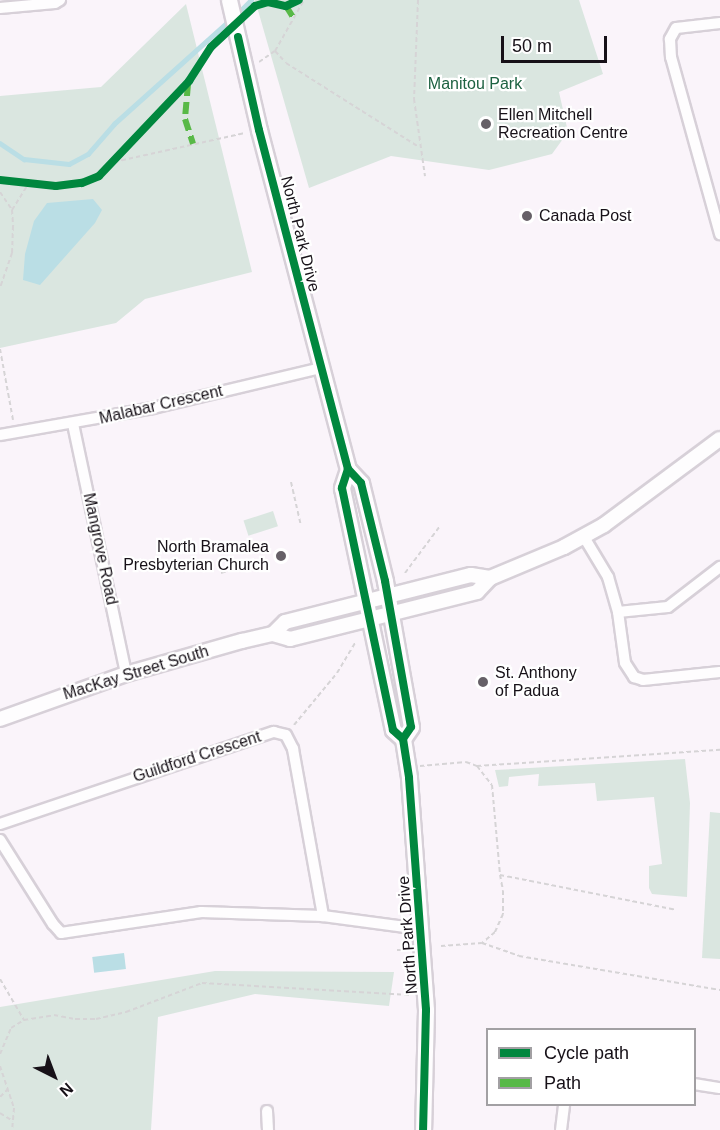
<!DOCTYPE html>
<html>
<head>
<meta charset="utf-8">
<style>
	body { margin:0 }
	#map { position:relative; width:720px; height:1130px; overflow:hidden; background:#faf4fa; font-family:Helvetica,sans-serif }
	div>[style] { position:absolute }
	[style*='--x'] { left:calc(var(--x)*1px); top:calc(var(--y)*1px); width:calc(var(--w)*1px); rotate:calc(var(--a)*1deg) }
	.green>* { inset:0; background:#dae6e0; transform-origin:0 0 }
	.water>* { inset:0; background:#badee5; transform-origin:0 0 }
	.stream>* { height:4.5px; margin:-2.25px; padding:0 2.25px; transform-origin:2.25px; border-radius:2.25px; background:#badee5 }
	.path>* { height:2px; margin-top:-1px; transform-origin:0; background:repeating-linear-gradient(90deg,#d6d4d6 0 4.5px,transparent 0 7.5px) }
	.roads { filter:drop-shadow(2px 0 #d7d0d8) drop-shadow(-2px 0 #d7d0d8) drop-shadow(0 2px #d7d0d8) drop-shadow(0 -2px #d7d0d8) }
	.minor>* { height:10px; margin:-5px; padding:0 5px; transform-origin:5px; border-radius:5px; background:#fefdfe }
	.tertiary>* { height:14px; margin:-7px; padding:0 7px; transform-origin:7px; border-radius:7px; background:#fefdfe }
	.secondary>* { height:15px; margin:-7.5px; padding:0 7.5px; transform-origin:7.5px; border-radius:7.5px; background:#fefdfe }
	.quiet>* { height:6px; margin-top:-3px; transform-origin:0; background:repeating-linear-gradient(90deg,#58b947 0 12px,transparent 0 18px) }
	.cycleway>* { height:8px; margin:-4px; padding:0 4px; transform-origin:4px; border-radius:4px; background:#00873e }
	.dots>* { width:16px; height:16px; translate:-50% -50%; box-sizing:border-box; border:3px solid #fff; border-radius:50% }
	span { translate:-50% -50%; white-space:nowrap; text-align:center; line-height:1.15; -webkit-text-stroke:4.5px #fff; paint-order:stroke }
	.park-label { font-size:16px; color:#1d6242 }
	.poi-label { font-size:16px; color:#171118 }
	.left { translate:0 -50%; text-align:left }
	.right { translate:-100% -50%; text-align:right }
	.street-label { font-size:16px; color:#171118 }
	.legend { position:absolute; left:486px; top:1028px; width:210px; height:78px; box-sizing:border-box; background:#fff; border:2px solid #a2a0a3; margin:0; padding:8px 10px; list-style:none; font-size:18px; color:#171118 }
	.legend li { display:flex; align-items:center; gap:12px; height:30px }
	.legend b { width:30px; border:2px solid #a2a0a3 }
	.north { position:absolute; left:24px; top:1046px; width:60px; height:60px; -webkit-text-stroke:4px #fff; paint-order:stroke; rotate:138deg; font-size:16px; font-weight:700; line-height:24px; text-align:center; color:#171118 }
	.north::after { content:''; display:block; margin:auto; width:21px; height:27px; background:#171118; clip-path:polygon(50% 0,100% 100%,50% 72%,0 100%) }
	.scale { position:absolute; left:501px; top:36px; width:106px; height:27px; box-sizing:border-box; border:3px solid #171118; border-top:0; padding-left:8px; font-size:18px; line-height:21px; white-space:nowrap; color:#171118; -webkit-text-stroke:4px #fff; paint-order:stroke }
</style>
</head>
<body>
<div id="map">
	<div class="green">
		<i style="clip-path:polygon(255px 0,579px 0,603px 74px,559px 92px,568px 132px,552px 154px,489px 170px,391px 156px,309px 188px)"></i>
		<i style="clip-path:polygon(186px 4px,252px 272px,145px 299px,116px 323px,0 348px,0 96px,101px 87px)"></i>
		<i style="left:273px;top:511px;width:16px;height:31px;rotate:72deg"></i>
		<i style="clip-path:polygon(685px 759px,690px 803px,687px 897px,652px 894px,649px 888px,649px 866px,662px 864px,654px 797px,597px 801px,595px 783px,538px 786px,539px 774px,509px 777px,508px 786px,499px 787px,495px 770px)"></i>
		<i style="clip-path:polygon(710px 812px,720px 813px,720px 959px,702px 958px)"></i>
		<i style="clip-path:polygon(215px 971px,394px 972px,389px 1006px,255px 994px,158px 1017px,151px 1130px,0 1130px,0 1007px)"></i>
	</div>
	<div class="water">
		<i style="clip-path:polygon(93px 199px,102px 210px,95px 223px,40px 285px,23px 280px,25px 254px,34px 221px,47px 203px)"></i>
		<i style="left:124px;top:953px;width:16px;height:32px;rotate:83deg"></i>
	</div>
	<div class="stream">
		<i style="--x:236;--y:15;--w:21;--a:-45"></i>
		<i style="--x:0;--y:143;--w:29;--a:34"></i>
		<i style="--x:24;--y:159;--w:45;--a:6.3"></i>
		<i style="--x:69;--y:164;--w:21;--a:-28"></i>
		<i style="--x:88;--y:154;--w:40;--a:-49"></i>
		<i style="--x:114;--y:124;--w:156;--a:-41.9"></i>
	</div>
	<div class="path">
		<i style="--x:418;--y:0;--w:99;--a:92.3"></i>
		<i style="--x:414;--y:99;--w:78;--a:81.9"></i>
		<i style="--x:275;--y:51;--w:16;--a:47"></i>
		<i style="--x:286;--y:63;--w:157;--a:32.3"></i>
		<i style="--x:259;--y:62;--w:19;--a:-35"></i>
		<i style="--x:275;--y:51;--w:59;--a:-60.4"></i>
		<i style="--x:114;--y:162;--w:134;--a:-12.5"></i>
		<i style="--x:0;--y:192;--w:22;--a:56"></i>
		<i style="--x:12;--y:210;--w:16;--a:86"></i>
		<i style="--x:13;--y:226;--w:27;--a:92"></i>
		<i style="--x:12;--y:253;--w:37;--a:109"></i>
		<i style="--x:12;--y:210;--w:31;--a:-58"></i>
		<i style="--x:0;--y:349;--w:72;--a:79.6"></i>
		<i style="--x:291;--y:482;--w:45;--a:77.2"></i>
		<i style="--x:221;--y:573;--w:34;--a:-19"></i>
		<i style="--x:405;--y:573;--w:59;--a:-53.3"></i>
		<i style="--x:294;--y:725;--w:67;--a:-50.4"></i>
		<i style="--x:337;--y:673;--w:37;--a:-59"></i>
		<i style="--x:420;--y:766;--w:46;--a:-5"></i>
		<i style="--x:466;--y:762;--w:12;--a:20"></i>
		<i style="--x:477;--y:766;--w:24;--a:52"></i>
		<i style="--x:492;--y:785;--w:90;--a:84.9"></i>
		<i style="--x:500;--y:875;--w:16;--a:79"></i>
		<i style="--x:503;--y:891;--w:23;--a:90"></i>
		<i style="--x:503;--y:914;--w:20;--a:114"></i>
		<i style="--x:495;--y:932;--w:17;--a:140"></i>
		<i style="--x:477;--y:766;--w:244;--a:-3.8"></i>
		<i style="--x:500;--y:875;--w:179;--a:11.2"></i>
		<i style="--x:441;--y:946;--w:41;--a:-4.2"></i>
		<i style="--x:482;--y:943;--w:39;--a:19"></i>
		<i style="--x:519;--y:956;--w:204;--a:9.6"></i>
		<i style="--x:397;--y:950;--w:10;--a:0"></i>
		<i style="--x:0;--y:979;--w:48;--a:59.7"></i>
		<i style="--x:0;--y:1054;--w:28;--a:-67"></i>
		<i style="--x:11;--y:1028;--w:15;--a:-32"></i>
		<i style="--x:24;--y:1020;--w:30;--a:-9"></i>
		<i style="--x:54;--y:1015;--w:21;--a:11"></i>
		<i style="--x:75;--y:1019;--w:21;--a:0"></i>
		<i style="--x:96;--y:1019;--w:31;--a:-13"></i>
		<i style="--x:126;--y:1012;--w:81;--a:-20.9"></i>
		<i style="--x:202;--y:983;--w:208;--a:3.3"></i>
		<i style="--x:0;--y:1066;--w:44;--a:71.6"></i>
		<i style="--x:14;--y:1108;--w:22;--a:95"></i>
		<i style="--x:0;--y:1097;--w:11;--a:-45"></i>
		<i style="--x:0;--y:1113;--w:15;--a:32"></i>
	</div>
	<div class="roads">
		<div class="minor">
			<i style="--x:0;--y:8;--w:55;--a:-5.2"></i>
			<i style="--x:55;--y:3;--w:6;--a:-31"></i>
			<i style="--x:720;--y:23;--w:44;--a:173.5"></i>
			<i style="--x:676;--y:28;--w:13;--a:119"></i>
			<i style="--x:670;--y:39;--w:18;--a:87"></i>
			<i style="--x:671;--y:57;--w:184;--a:74.5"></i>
			<i style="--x:73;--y:424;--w:256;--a:78"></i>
			<i style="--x:0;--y:435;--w:155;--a:-10"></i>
			<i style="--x:153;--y:408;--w:173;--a:-13.4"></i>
			<i style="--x:584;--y:537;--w:47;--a:59"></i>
			<i style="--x:608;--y:577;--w:36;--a:74"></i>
			<i style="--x:618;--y:612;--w:51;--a:82.2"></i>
			<i style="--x:625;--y:663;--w:17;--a:57"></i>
			<i style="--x:634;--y:677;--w:9;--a:18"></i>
			<i style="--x:643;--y:680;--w:77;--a:-5.9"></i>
			<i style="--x:618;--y:612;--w:50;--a:-5.7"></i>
			<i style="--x:668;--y:607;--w:66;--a:-37.6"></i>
			<i style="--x:0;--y:824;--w:289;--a:-18.6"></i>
			<i style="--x:274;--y:732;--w:12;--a:14"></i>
			<i style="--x:286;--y:735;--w:16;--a:63"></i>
			<i style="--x:293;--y:749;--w:170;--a:79.8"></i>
			<i style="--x:0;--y:840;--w:99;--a:57.8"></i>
			<i style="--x:53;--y:924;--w:12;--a:48"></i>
			<i style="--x:61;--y:933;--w:142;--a:-8.5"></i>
			<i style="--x:201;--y:912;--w:122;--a:1.9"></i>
			<i style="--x:323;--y:916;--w:98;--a:7.6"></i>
			<i style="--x:694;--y:1084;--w:26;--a:9"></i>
			<i style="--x:267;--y:1111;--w:19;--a:87"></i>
			<i style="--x:561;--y:1130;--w:26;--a:-83"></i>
		</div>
		<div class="tertiary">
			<i style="--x:273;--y:634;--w:17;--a:-45"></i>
			<i style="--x:285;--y:622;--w:192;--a:-14.2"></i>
			<i style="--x:471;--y:575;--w:19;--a:9"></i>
			<i style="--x:0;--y:719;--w:134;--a:-19.7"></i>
			<i style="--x:126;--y:674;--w:121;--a:-15.9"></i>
			<i style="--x:242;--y:641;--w:32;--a:-13"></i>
			<i style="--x:273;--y:634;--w:18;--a:16"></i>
			<i style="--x:290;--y:639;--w:193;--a:-14.1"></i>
			<i style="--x:477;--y:592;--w:19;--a:-47"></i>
			<i style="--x:490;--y:578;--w:80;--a:-22.7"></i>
			<i style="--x:564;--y:547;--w:46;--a:-28.8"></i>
			<i style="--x:604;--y:525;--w:144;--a:-36.6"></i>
		</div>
		<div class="secondary">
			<i style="--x:229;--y:0;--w:133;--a:77"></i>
			<i style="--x:259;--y:130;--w:350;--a:75.3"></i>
			<i style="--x:348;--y:469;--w:19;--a:47"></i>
			<i style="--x:361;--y:483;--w:101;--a:76.2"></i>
			<i style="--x:385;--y:581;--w:148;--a:79.9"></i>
			<i style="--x:411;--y:727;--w:14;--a:124"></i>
			<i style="--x:348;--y:469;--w:20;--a:108"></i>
			<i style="--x:342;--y:488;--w:247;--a:78.1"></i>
			<i style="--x:393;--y:730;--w:13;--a:42"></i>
			<i style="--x:403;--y:739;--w:39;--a:81"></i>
			<i style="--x:409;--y:778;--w:233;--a:85.8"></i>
			<i style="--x:426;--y:1010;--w:120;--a:91.4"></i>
		</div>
	</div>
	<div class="quiet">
		<i style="--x:286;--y:6;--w:13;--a:58"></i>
		<i style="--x:188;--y:84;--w:35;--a:95"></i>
		<i style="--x:185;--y:119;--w:26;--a:72"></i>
	</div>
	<div class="cycleway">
		<i style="--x:238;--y:37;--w:95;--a:77.3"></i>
		<i style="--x:259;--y:130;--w:350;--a:75.3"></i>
		<i style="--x:348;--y:469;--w:19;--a:47"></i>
		<i style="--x:361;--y:483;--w:101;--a:76.2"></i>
		<i style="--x:385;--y:581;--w:148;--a:79.9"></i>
		<i style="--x:411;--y:727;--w:14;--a:124"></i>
		<i style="--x:0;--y:180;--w:56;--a:6.1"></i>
		<i style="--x:56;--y:186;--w:26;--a:-7"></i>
		<i style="--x:82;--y:183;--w:18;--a:-22"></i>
		<i style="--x:99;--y:176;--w:131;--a:-46.5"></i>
		<i style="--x:189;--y:81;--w:40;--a:-57.1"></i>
		<i style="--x:211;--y:47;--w:60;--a:-43"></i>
		<i style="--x:255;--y:6;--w:14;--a:-17"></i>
		<i style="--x:268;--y:2;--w:18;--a:13"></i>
		<i style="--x:286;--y:6;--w:14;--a:-25"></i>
		<i style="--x:348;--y:469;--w:20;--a:108"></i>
		<i style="--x:342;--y:488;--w:247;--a:78.1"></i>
		<i style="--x:393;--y:730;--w:13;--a:42"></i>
		<i style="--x:403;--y:739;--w:39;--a:81"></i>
		<i style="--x:409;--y:778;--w:233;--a:85.8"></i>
		<i style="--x:426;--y:1010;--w:120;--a:91.4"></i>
	</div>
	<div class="dots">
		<i style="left:486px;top:124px;background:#666067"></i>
		<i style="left:527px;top:216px;background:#666067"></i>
		<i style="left:281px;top:556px;background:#666067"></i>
		<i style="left:483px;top:682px;background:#666067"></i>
	</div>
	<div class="park-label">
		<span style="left:475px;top:84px">Manitou Park</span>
	</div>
	<div class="poi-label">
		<span class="left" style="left:498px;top:124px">Ellen Mitchell<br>Recreation Centre</span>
		<span class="left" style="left:539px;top:216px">Canada Post</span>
		<span class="right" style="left:269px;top:556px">North Bramalea<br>Presbyterian Church</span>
		<span class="left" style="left:495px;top:682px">St. Anthony<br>of Padua</span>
	</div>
	<div class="street-label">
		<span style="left:300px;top:234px;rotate:76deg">North Park Drive</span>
		<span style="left:161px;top:405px;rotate:-13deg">Malabar Crescent</span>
		<span style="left:100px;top:549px;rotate:78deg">Mangrove Road</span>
		<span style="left:136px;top:673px;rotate:-17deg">MacKay Street South</span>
		<span style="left:197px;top:757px;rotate:-18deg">Guildford Crescent</span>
		<span style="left:408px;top:935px;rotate:-94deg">North Park Drive</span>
	</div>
	<ul class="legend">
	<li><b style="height:8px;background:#00873e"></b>Cycle path</li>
	<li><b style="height:8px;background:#58b947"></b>Path</li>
	</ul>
	<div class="north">N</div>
	<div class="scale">50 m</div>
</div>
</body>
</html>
